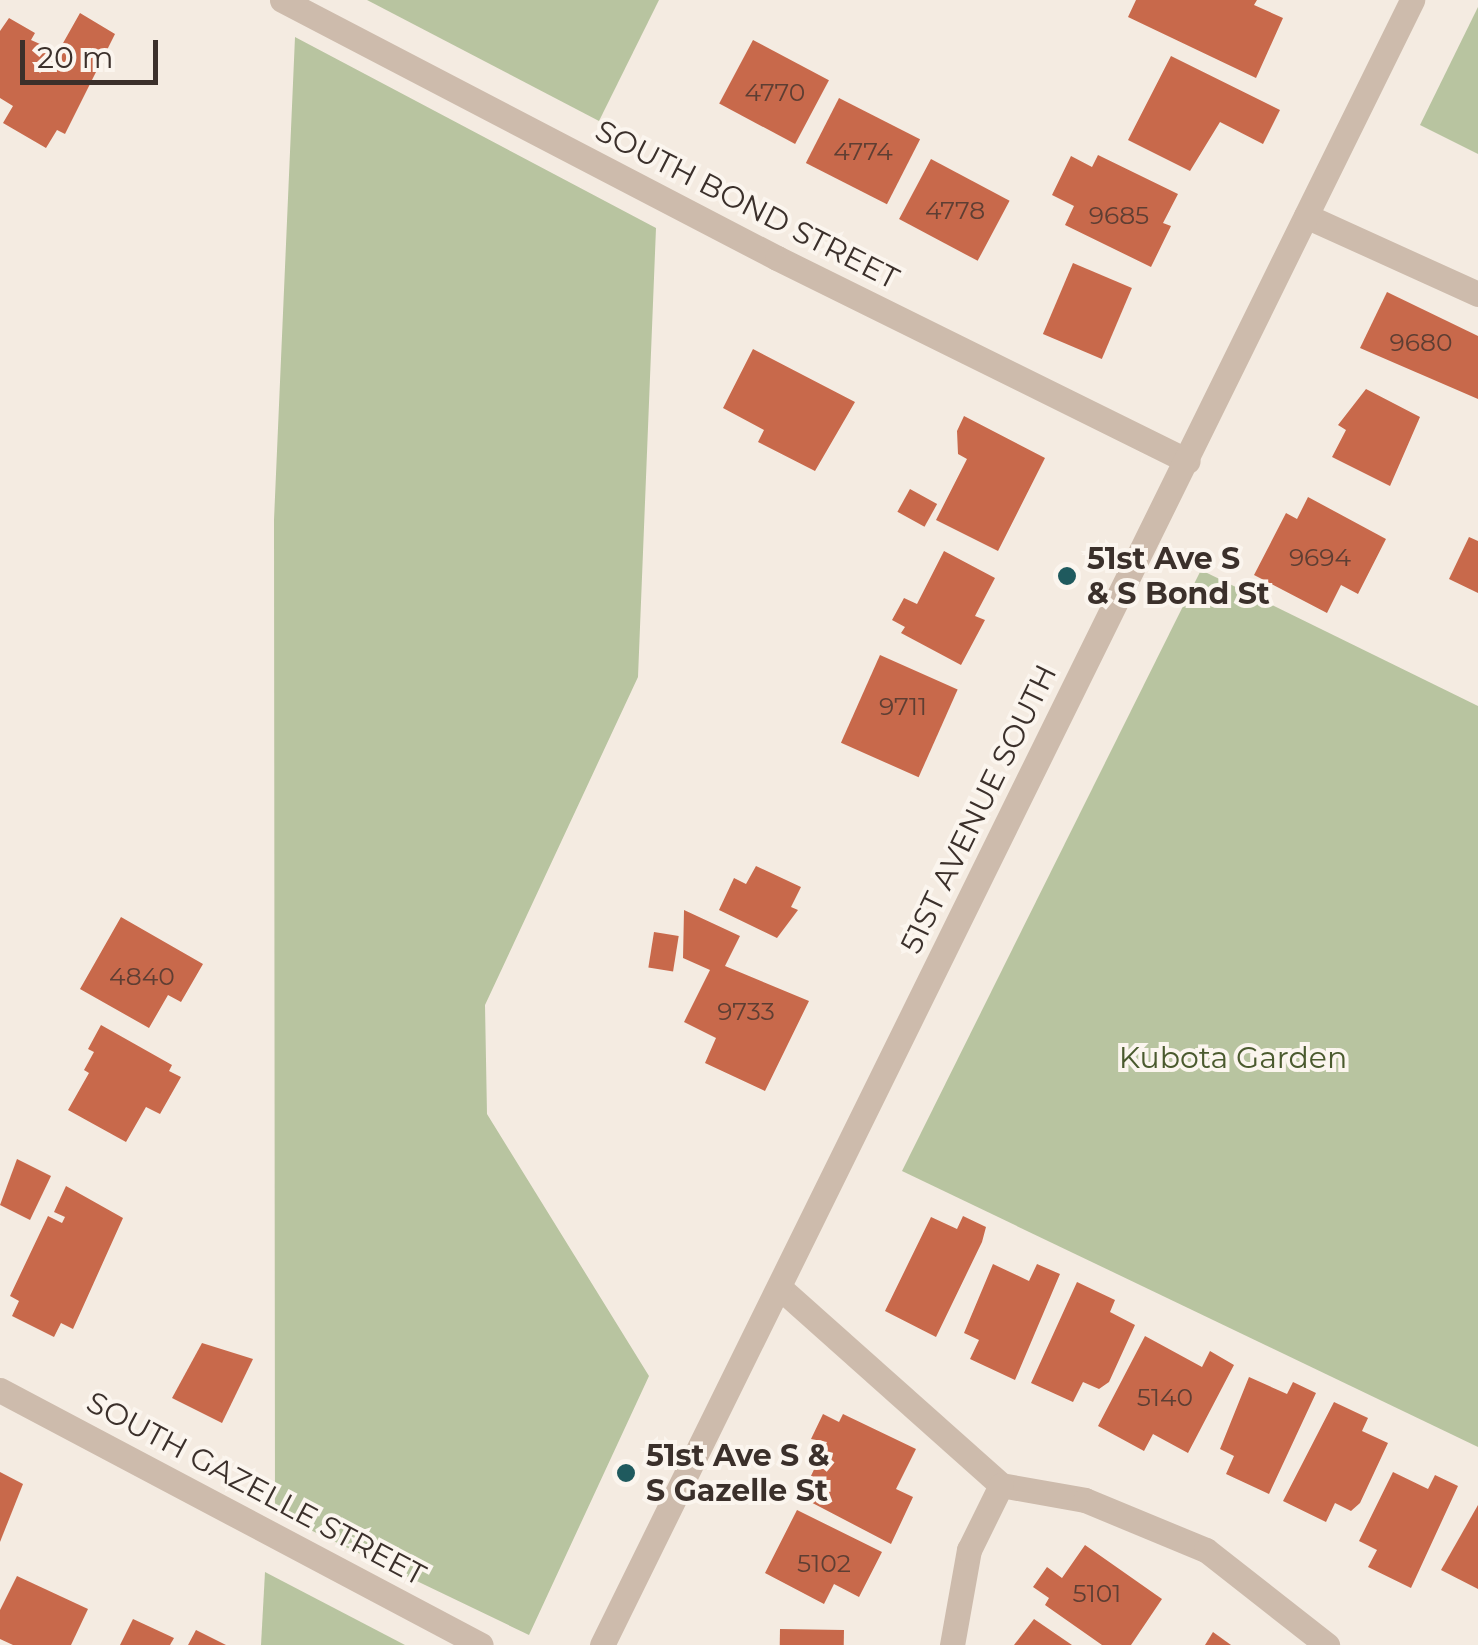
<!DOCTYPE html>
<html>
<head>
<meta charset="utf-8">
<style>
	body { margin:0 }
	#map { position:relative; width:1478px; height:1645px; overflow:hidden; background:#f4ebe1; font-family:Montserrat,sans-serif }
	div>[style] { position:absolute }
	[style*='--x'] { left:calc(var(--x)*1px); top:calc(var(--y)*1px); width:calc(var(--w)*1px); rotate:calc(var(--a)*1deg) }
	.green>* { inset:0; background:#b8c4a0 }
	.building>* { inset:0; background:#c8694b; transform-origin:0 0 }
	.minor>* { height:25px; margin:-12.5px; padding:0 12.5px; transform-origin:12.5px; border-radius:12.5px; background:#cdbbac }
	.dots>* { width:28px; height:28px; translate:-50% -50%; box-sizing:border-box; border:5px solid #fbf5ee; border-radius:50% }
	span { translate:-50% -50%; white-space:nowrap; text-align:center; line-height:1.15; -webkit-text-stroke:8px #fbf5ee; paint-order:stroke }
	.number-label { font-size:25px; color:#5e3e33 }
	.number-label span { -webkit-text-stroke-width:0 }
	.street-label { font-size:30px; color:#3b302b }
	.poi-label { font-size:30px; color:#3b302b; font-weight:700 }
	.left { translate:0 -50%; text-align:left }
	.park-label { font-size:30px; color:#4a5a2e }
	.scale { position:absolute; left:20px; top:40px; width:138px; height:45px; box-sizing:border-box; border:5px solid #3b302b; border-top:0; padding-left:12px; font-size:30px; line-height:35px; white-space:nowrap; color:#3b302b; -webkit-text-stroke:8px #fbf5ee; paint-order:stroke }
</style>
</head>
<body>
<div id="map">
	<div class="green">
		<i style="clip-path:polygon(367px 0,659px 0,599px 121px)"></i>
		<i style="clip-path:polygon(1478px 7px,1478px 154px,1420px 125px)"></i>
		<i style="clip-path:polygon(295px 37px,656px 228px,638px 677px,485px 1005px,487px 1114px,649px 1376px,529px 1635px,275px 1513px,274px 520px)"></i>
		<i style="clip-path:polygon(1201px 570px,1478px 706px,1478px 1447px,902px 1171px)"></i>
		<i style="clip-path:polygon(265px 1572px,405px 1645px,261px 1645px)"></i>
	</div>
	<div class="building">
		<i style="clip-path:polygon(1136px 0,1257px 0,1254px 5px,1283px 18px,1256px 78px,1128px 17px)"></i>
		<i style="clip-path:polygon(80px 13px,115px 34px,65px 134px,57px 130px,46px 148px,3px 123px,13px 106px,0 98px,0 31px,9px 18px,35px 33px,31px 40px,58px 52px)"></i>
		<i style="left:753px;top:40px;width:86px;height:72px;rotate:28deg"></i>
		<i style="clip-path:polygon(1171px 56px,1280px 110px,1263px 144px,1220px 122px,1190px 171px,1128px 140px)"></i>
		<i style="left:839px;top:98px;width:91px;height:73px;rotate:27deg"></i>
		<i style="clip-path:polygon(1098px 155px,1178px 194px,1163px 223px,1171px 226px,1151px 267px,1065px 225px,1074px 206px,1052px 195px,1071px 156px,1092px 167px)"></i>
		<i style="left:931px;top:159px;width:89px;height:68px;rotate:28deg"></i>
		<i style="left:1073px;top:263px;width:64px;height:77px;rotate:23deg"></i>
		<i style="clip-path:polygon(1387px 292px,1478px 336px,1478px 399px,1360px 348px)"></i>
		<i style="clip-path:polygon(753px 349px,855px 402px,815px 471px,758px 442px,764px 430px,723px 408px)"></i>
		<i style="clip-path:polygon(1366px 389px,1420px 417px,1390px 486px,1332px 457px,1346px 430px,1338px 425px)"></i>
		<i style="clip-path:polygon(964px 416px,1045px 458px,998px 551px,936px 520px,967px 459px,958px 454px,957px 431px)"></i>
		<i style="left:910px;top:489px;width:31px;height:26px;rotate:29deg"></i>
		<i style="clip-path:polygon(1308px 497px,1386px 539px,1358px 594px,1341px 585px,1327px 613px,1254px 575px,1286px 513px,1297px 519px)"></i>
		<i style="clip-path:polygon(1469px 537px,1478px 541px,1478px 593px,1449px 579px)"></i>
		<i style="clip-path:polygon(944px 551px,995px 578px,975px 616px,985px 620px,961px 665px,901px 633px,905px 627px,892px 620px,904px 598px,917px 604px)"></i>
		<i style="left:880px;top:655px;width:85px;height:96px;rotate:24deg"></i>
		<i style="clip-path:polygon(756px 866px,801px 887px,791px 907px,798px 910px,777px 938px,719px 910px,734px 878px,746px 884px)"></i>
		<i style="clip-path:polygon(684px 910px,740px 936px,725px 966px,809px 1001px,765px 1091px,705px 1063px,716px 1038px,684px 1022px,710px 970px,683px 958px)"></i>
		<i style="clip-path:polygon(121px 917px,203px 964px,181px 1002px,168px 995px,149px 1028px,80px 989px)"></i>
		<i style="left:654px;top:932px;width:25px;height:36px;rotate:9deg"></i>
		<i style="clip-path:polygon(101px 1025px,172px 1065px,169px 1071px,181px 1077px,160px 1114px,146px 1107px,126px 1142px,68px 1110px,89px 1073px,84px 1070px,94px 1052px,88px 1049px)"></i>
		<i style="clip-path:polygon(17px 1159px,51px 1176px,30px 1220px,0 1205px)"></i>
		<i style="clip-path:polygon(66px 1186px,123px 1218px,73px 1329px,61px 1323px,54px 1337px,12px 1316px,19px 1301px,10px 1296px,48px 1216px,62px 1223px,65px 1217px,54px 1212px)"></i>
		<i style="clip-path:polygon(963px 1216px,986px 1227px,982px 1242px,936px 1337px,885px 1311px,931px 1217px,957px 1229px)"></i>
		<i style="clip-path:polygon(993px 1264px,1029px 1281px,1037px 1264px,1060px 1274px,1015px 1380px,970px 1359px,979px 1340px,964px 1333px)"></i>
		<i style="clip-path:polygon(1077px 1282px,1115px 1300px,1110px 1312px,1135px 1325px,1109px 1382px,1099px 1389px,1083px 1382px,1073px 1402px,1031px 1383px)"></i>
		<i style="clip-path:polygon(1145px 1336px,1202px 1367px,1210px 1351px,1234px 1365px,1188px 1453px,1153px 1434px,1144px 1451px,1098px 1426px)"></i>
		<i style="clip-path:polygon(202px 1343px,253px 1359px,222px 1423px,172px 1398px)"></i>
		<i style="clip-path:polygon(1249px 1377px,1287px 1394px,1293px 1382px,1316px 1393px,1269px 1494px,1226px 1474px,1234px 1456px,1220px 1449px)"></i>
		<i style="clip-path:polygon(1334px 1402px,1368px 1418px,1362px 1431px,1388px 1443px,1360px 1503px,1351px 1511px,1335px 1503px,1326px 1522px,1283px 1501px)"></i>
		<i style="clip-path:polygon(823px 1414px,839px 1422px,843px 1414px,916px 1449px,896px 1489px,913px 1497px,891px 1544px,801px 1497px,827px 1442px,811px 1439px)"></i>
		<i style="clip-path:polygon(0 1472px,23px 1484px,0 1542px)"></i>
		<i style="clip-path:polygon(1393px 1472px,1428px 1489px,1435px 1475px,1458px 1486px,1411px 1588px,1368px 1567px,1377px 1550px,1359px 1541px)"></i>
		<i style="clip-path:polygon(1478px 1505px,1478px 1589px,1441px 1570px)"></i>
		<i style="clip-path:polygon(797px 1510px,882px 1552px,859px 1597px,834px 1584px,824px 1604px,765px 1573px)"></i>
		<i style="clip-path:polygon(1085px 1545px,1162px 1599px,1131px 1645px,1102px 1645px,1045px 1605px,1049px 1598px,1033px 1587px,1047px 1567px,1062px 1578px)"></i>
		<i style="clip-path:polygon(17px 1576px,88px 1609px,71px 1645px,13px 1645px,0 1639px,0 1610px)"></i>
		<i style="clip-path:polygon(133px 1619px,174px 1638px,170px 1645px,120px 1645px)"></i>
		<i style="clip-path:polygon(1034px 1619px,1072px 1645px,1014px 1645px)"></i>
		<i style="left:780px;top:1629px;width:64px;height:16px;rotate:1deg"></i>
		<i style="clip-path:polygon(196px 1630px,226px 1645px,188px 1645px)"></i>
		<i style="clip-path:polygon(1213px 1632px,1231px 1645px,1205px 1645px)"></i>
	</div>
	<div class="minor">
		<i style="--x:282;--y:0;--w:558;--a:27.53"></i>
		<i style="--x:777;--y:258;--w:458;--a:26.3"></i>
		<i style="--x:1306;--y:216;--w:189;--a:24.4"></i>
		<i style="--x:779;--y:1287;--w:297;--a:41.7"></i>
		<i style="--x:1001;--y:1485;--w:85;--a:10.1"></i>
		<i style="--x:1085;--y:1500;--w:131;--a:22.5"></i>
		<i style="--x:1206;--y:1550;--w:154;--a:38.1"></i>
		<i style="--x:0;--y:1390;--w:544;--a:27.93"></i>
		<i style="--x:602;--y:1645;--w:1834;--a:-63.78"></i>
		<i style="--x:952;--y:1645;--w:97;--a:-79.9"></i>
		<i style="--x:969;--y:1550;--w:72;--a:-63.8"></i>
	</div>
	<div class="dots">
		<i style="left:1067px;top:576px;background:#1f5a5e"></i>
		<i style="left:626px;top:1473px;background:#1f5a5e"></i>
	</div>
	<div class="number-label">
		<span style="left:775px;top:92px">4770</span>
		<span style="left:863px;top:151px">4774</span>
		<span style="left:955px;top:210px">4778</span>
		<span style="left:1119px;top:215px">9685</span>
		<span style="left:1421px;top:342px">9680</span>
		<span style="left:1320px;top:557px">9694</span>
		<span style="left:903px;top:706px">9711</span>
		<span style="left:142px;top:976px">4840</span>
		<span style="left:746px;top:1011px">9733</span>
		<span style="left:1165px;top:1397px">5140</span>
		<span style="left:824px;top:1563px">5102</span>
		<span style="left:1097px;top:1593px">5101</span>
	</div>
	<div class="street-label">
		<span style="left:747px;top:205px;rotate:27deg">SOUTH BOND STREET</span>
		<span style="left:979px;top:809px;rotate:-64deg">51ST AVENUE SOUTH</span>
		<span style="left:256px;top:1489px;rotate:28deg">SOUTH GAZELLE STREET</span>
	</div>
	<div class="poi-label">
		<span class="left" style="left:1087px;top:576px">51st Ave S<br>&amp; S Bond St</span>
		<span class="left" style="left:646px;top:1473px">51st Ave S &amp;<br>S Gazelle St</span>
	</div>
	<div class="park-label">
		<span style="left:1233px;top:1058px">Kubota Garden</span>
	</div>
	<div class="scale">20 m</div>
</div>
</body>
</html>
